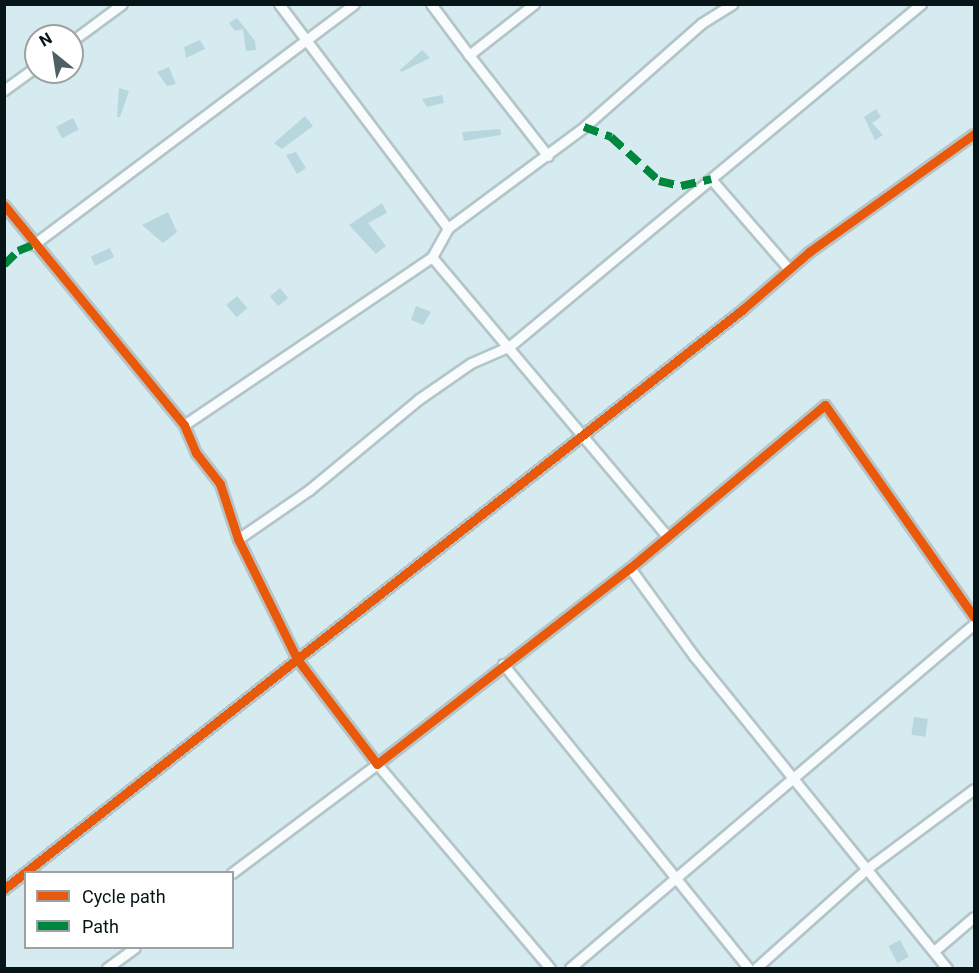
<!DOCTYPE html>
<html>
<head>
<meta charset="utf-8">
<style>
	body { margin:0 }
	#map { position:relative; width:979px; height:973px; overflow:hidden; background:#d6ebf0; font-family:Roboto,sans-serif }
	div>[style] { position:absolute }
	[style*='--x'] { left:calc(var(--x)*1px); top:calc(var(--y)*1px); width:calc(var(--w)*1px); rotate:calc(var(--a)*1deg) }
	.building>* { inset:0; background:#b8d6dd; transform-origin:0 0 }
	.roads { filter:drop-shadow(2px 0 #b4c5c9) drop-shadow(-2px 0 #b4c5c9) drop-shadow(0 2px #b4c5c9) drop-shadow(0 -2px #b4c5c9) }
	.minor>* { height:9px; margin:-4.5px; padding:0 4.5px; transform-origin:4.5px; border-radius:4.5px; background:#f9fcfd }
	.quiet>* { height:8px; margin-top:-4px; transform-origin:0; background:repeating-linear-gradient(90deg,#00873e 0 15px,transparent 0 23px) }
	.cycleway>* { height:9px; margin:-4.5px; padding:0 4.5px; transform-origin:4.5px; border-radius:4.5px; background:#e8590c }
	span { translate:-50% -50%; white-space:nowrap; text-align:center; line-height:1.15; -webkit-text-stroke:4.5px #fff; paint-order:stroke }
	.frame { position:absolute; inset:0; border:6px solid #071418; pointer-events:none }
	.legend { position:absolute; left:24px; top:871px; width:210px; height:78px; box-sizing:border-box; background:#fff; border:2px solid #9ca1a3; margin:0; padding:8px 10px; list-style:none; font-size:18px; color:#071418 }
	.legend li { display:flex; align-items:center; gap:12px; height:30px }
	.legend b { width:30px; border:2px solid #9ca1a3 }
	.north { position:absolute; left:24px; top:24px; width:60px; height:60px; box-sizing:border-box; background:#fff; border:2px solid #9ca1a3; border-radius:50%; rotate:330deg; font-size:16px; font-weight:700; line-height:24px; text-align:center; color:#071418 }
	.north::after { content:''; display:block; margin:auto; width:21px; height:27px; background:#4f5f64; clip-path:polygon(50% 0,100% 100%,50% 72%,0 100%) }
</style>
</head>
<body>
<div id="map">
	<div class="building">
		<i style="clip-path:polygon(237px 18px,255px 41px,256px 50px,246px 51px,243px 29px,235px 31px,229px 23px)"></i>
		<i style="clip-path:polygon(200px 40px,205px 49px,186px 58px,184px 47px)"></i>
		<i style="clip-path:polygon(422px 50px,430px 58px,401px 72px,400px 70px)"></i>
		<i style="clip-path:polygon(169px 67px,176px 84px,167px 86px,157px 72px)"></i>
		<i style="clip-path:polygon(119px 88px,129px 91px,120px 117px,117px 117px)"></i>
		<i style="clip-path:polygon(442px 95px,444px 103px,427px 107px,422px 99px)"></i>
		<i style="clip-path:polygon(876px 109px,881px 117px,872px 123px,883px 135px,875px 140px,864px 117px)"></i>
		<i style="clip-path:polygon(305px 116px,313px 126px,282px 149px,274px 143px)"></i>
		<i style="left:73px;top:118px;width:13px;height:19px;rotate:63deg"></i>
		<i style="clip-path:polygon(500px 129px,501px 135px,464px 141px,462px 132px)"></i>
		<i style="clip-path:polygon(296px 152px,306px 168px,297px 174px,286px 155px)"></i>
		<i style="clip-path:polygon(382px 203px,387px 213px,368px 223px,386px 246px,376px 254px,349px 225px)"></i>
		<i style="clip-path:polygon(168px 212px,177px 232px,163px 243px,142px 225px)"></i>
		<i style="left:110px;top:248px;width:10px;height:21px;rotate:66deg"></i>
		<i style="left:280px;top:288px;width:13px;height:13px;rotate:51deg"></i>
		<i style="left:237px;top:296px;width:16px;height:14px;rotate:50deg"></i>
		<i style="clip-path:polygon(416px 306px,431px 312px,423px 325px,411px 320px)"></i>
		<i style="left:914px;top:717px;width:14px;height:18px;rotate:8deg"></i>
		<i style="left:900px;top:940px;width:19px;height:13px;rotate:62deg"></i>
	</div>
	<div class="roads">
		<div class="minor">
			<i style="--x:279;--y:4;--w:281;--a:53"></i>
			<i style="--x:431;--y:4;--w:64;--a:53.3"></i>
			<i style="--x:534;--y:4;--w:83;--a:141.9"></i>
			<i style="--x:469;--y:55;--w:128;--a:52"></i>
			<i style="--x:72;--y:41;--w:62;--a:-36.5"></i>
			<i style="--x:4;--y:90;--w:39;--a:-36"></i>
			<i style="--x:711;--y:179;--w:119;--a:49.1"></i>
			<i style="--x:4;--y:205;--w:284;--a:50.7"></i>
			<i style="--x:184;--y:425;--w:30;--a:67"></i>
			<i style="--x:196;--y:453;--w:39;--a:52"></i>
			<i style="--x:220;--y:484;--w:58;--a:71.9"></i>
			<i style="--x:238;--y:539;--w:134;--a:63.8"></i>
			<i style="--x:297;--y:659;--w:132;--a:52.7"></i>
			<i style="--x:377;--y:764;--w:320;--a:-37.8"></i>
			<i style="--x:630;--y:568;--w:254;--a:-39.9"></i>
			<i style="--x:825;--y:405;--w:259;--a:54.9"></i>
			<i style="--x:33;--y:245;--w:401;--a:-36.9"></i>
			<i style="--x:432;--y:257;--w:365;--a:49.9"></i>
			<i style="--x:184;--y:425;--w:300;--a:-34.1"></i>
			<i style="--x:432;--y:257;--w:33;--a:-61"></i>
			<i style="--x:448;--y:228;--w:169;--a:-36.6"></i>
			<i style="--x:584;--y:127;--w:157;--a:-41.4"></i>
			<i style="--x:702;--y:23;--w:36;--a:-32"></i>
			<i style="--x:238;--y:539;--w:86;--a:-34.6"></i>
			<i style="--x:309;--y:490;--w:143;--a:-39.6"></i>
			<i style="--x:419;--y:399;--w:63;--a:-34.7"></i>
			<i style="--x:471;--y:363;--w:43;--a:-23.6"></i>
			<i style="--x:510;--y:346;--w:535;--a:-39.76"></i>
			<i style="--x:630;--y:568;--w:109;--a:54"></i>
			<i style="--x:694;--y:656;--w:402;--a:51"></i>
			<i style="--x:503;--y:664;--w:390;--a:51.1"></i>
			<i style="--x:232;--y:873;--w:181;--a:-36.9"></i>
			<i style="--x:377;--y:764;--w:267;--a:49.7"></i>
			<i style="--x:4;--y:889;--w:938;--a:-38.12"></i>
			<i style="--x:742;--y:310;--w:89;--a:-40.9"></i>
			<i style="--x:809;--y:252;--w:203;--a:-35.6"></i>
			<i style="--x:934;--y:951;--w:52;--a:-40.4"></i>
			<i style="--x:107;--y:968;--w:34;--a:-36"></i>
			<i style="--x:570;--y:968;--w:531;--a:-40.41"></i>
			<i style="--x:756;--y:968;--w:152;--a:-41.8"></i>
			<i style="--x:869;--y:867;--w:131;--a:-36.6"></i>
		</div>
	</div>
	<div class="quiet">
		<i style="--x:584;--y:127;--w:29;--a:20"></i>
		<i style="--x:611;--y:137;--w:65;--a:42.5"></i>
		<i style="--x:659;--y:181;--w:23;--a:13"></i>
		<i style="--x:681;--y:186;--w:31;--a:-13"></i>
		<i style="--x:4;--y:265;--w:20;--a:-45"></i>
		<i style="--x:18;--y:251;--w:16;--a:-22"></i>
	</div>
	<div class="cycleway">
		<i style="--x:4;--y:205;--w:284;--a:50.7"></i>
		<i style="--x:184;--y:425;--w:30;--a:67"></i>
		<i style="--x:196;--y:453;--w:39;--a:52"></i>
		<i style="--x:220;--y:484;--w:58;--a:71.9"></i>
		<i style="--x:238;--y:539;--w:134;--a:63.8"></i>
		<i style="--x:297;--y:659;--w:132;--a:52.7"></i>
		<i style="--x:377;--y:764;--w:320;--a:-37.8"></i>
		<i style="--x:630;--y:568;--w:254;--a:-39.9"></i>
		<i style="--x:825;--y:405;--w:259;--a:54.9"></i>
		<i style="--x:4;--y:889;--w:938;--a:-38.12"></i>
		<i style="--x:742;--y:310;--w:89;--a:-40.9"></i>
		<i style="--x:809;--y:252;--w:203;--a:-35.6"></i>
	</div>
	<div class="frame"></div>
	<ul class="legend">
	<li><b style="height:8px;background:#e8590c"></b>Cycle path</li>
	<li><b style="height:8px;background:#00873e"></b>Path</li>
	</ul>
	<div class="north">N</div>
</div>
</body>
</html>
